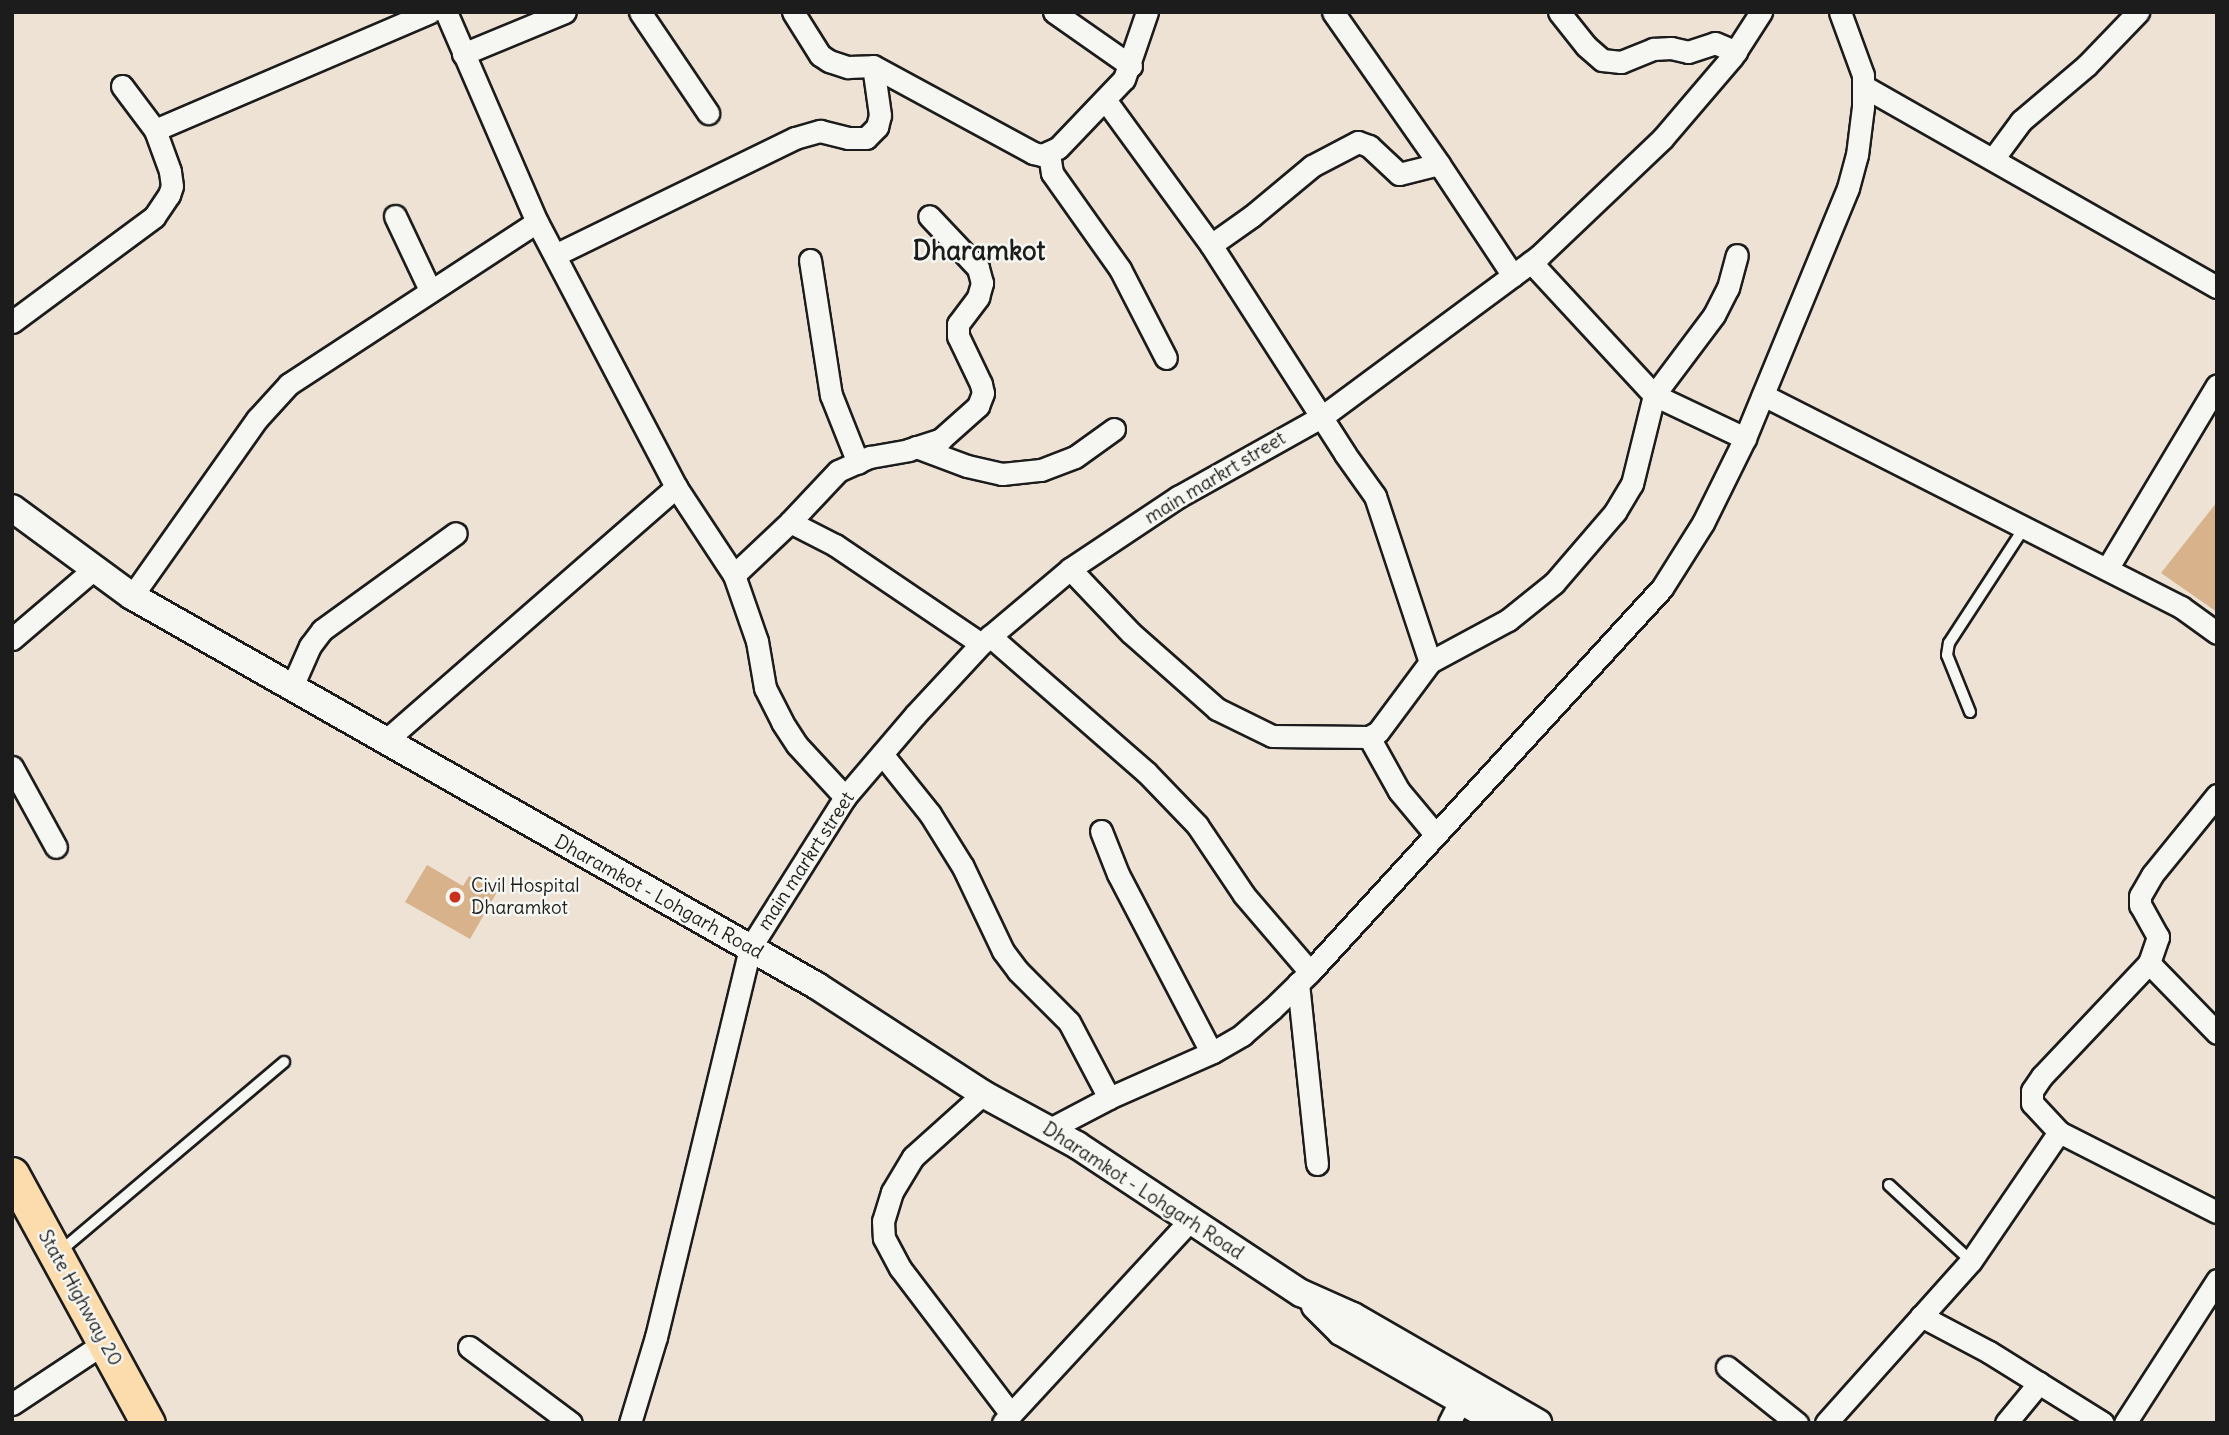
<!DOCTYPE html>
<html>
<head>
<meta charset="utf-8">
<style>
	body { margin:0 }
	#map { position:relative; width:2229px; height:1435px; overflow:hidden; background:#ede2d3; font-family:Delius,sans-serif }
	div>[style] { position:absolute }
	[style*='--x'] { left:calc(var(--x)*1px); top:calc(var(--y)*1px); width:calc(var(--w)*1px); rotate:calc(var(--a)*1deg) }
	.building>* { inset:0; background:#d8b28a }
	.roads { filter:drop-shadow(2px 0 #1c1c1c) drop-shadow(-2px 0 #1c1c1c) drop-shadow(0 2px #1c1c1c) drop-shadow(0 -2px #1c1c1c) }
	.service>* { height:10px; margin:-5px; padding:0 5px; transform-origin:5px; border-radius:5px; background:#f6f6f2 }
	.minor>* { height:21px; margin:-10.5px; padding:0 10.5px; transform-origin:10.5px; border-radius:10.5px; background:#f6f6f2 }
	.tertiary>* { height:26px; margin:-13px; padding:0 13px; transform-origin:13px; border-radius:13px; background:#f6f6f2 }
	.primary>* { height:33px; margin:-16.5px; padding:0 16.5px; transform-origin:16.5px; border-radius:16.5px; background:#fcdcac }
	.dots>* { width:19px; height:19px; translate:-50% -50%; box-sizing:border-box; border:4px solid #f6f6f2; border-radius:50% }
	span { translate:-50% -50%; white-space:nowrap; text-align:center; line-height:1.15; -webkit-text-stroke:5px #f6f6f2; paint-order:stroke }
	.street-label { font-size:19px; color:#1c1c1c }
	.poi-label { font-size:19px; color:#1c1c1c }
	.left { translate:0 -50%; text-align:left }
	.district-label { font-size:26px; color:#1c1c1c; font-weight:700 }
	.frame { position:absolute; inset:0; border:14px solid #1c1c1c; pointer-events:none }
</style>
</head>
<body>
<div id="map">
	<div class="building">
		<i style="clip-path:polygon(2217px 502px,2217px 612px,2161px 573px)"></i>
		<i style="clip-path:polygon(427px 865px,463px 886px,469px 876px,497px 892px,470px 939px,405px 902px)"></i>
	</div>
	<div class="roads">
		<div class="service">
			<i style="--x:1970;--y:712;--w:61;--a:-112"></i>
			<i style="--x:1947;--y:655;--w:12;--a:-81"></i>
			<i style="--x:1949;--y:643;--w:137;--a:-56.9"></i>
			<i style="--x:1889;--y:1185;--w:112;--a:42.8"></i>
			<i style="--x:58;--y:1253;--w:296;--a:-40.2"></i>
		</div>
		<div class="minor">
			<i style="--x:446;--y:12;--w:229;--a:66.6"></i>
			<i style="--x:537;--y:222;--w:299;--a:62.3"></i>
			<i style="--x:676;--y:487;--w:105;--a:56.6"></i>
			<i style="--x:734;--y:575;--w:70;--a:70.8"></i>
			<i style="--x:757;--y:641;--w:48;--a:80.3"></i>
			<i style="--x:765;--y:688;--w:38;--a:63"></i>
			<i style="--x:782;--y:722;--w:27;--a:57"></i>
			<i style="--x:797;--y:745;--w:71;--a:47.3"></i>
			<i style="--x:640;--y:12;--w:122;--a:56"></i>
			<i style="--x:793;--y:12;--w:51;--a:57.9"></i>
			<i style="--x:820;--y:55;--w:11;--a:34"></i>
			<i style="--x:829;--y:61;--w:20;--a:18"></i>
			<i style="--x:848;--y:67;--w:25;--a:-2"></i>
			<i style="--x:873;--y:66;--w:182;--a:28.5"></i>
			<i style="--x:1033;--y:153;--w:9;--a:13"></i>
			<i style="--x:1042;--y:155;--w:17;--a:-24"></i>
			<i style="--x:1058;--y:148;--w:95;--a:-46.3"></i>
			<i style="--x:1124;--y:79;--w:71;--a:-71.1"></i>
			<i style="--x:1054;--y:12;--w:94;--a:35"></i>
			<i style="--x:1333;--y:12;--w:185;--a:55.1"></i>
			<i style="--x:1559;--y:12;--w:43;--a:51.5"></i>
			<i style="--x:1586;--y:46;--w:21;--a:41"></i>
			<i style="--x:1602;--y:60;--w:19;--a:6"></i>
			<i style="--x:1621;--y:62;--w:35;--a:-22"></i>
			<i style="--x:1653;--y:49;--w:18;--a:-3"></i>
			<i style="--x:1671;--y:48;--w:17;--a:13"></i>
			<i style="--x:1688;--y:52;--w:28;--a:-18"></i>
			<i style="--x:1715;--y:43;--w:23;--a:23"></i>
			<i style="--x:463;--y:54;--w:110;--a:-22.4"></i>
			<i style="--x:1863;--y:86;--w:407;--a:29.6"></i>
			<i style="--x:1106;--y:101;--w:178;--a:53.9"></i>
			<i style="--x:1211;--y:245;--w:248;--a:57.3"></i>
			<i style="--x:1345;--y:454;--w:52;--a:54.5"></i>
			<i style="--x:1375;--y:496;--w:175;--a:71.7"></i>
			<i style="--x:155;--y:130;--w:299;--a:-23.2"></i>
			<i style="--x:1049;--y:154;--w:19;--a:81"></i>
			<i style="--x:1052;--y:173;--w:118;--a:54.7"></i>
			<i style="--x:1120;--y:269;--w:100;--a:62.7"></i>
			<i style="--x:1993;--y:159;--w:47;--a:-53.6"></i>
			<i style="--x:2021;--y:121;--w:87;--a:-40.3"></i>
			<i style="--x:2087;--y:65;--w:74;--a:-46.1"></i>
			<i style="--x:395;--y:216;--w:82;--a:64.7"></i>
			<i style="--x:1211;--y:245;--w:50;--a:-35.3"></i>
			<i style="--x:1252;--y:216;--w:78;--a:-39.8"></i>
			<i style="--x:1312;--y:166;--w:52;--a:-27.6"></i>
			<i style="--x:1358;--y:142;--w:12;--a:20"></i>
			<i style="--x:1369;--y:146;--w:41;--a:43"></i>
			<i style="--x:1399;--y:174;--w:41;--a:-14"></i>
			<i style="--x:1439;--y:164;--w:134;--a:56.5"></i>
			<i style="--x:555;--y:255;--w:267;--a:-26"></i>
			<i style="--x:795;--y:138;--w:26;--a:-16"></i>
			<i style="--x:820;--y:131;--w:29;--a:14"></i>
			<i style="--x:848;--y:138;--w:18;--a:0"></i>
			<i style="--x:866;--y:138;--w:16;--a:-45"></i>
			<i style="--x:877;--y:127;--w:12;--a:-76"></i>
			<i style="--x:880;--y:115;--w:49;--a:-98.1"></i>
			<i style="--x:810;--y:260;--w:137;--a:81.2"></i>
			<i style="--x:831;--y:395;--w:73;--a:68.3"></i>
			<i style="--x:1531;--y:262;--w:181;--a:47.2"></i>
			<i style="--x:1654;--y:395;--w:101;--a:25.3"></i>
			<i style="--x:12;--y:322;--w:177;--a:-36.5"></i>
			<i style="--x:154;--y:217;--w:27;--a:-56"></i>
			<i style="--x:169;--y:195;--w:9;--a:-72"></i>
			<i style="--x:172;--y:186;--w:15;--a:-98"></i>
			<i style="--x:170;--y:171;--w:44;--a:-110.1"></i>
			<i style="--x:155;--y:130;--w:55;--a:-126.9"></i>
			<i style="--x:1763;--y:395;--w:469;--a:26.9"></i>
			<i style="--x:2181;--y:607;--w:44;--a:35.8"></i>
			<i style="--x:916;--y:447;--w:54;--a:20.4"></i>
			<i style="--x:967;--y:466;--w:36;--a:13"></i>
			<i style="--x:1002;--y:474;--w:39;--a:-6"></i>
			<i style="--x:1041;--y:470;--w:36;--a:-21"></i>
			<i style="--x:1075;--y:457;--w:48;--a:-35.7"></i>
			<i style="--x:790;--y:522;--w:70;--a:-46.7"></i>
			<i style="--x:838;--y:471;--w:35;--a:-24"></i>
			<i style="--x:870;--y:457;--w:39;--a:-10"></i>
			<i style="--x:908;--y:450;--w:35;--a:-18"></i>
			<i style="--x:941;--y:439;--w:50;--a:-41.7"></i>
			<i style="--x:978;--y:406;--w:14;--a:-69"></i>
			<i style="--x:983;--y:393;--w:9;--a:-103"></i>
			<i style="--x:981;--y:384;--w:53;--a:-115.6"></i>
			<i style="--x:958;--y:336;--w:12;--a:-90"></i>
			<i style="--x:958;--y:324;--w:34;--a:-53"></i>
			<i style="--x:978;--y:297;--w:15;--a:-74"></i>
			<i style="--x:982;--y:283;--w:16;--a:-105"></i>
			<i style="--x:978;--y:268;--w:71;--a:-133.3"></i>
			<i style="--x:1070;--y:569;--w:88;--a:46.4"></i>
			<i style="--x:1131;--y:633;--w:115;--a:41.5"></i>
			<i style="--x:1217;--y:709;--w:61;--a:26.1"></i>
			<i style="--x:1272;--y:736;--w:97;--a:0.6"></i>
			<i style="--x:2107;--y:569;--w:214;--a:-59.1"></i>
			<i style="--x:734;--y:575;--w:77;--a:-43.4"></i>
			<i style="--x:790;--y:522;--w:51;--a:27.1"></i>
			<i style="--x:835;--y:545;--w:176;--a:34.1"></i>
			<i style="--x:132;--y:596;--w:217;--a:-54.8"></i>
			<i style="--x:257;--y:419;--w:47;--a:-47.6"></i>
			<i style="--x:289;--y:384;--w:296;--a:-33.2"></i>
			<i style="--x:990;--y:636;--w:207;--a:41.1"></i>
			<i style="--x:1146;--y:772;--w:74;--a:46.1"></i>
			<i style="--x:1197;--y:825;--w:84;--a:56.1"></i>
			<i style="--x:1244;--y:895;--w:101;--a:49.4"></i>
			<i style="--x:12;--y:639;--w:108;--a:-40.5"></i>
			<i style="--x:291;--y:689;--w:47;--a:-66.2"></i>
			<i style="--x:310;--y:646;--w:20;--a:-53"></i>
			<i style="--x:322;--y:630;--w:165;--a:-35.9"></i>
			<i style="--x:384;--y:742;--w:388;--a:-41.1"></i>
			<i style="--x:882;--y:754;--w:77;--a:51.3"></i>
			<i style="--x:930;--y:814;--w:62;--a:58.1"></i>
			<i style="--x:963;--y:867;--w:93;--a:64.5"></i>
			<i style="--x:1003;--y:951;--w:25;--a:53"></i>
			<i style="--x:1018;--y:971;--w:72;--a:45"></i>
			<i style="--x:1069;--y:1022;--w:86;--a:62.2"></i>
			<i style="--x:12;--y:767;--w:91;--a:61.2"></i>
			<i style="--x:1101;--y:831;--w:46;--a:68.4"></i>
			<i style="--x:1118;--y:874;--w:201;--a:62.4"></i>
			<i style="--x:1435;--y:834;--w:56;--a:-129.9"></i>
			<i style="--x:1399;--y:791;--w:62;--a:-119.1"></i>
			<i style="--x:1369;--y:737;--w:10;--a:-29"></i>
			<i style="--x:1378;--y:732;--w:87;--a:-53.4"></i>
			<i style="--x:1430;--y:662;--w:89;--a:-28.3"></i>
			<i style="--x:1508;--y:620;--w:59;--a:-38.8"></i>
			<i style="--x:1554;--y:583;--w:94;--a:-49.3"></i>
			<i style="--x:1615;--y:512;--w:33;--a:-59"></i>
			<i style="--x:1632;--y:484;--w:92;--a:-76.1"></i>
			<i style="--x:1654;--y:395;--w:100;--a:-53.1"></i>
			<i style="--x:1714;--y:315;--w:30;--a:-63"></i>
			<i style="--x:1728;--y:288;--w:34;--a:-75"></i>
			<i style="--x:2149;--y:963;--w:28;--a:-71"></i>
			<i style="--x:2158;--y:937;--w:37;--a:-119"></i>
			<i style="--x:2140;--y:905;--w:9;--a:-90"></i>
			<i style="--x:2140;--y:896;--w:24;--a:-60"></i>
			<i style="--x:2152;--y:875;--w:103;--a:-50.9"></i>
			<i style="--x:1298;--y:983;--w:182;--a:84"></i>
			<i style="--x:2217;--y:1033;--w:98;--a:-134.2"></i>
			<i style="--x:2149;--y:963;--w:156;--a:133.4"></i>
			<i style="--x:2042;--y:1076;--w:18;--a:124"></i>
			<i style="--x:2032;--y:1091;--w:12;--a:90"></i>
			<i style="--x:2032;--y:1103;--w:40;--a:47"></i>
			<i style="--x:2059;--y:1132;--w:177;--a:26.9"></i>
			<i style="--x:983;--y:1094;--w:94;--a:138"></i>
			<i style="--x:913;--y:1157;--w:41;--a:121"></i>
			<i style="--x:892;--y:1192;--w:30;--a:107"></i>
			<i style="--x:883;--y:1221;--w:17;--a:87"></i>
			<i style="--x:884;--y:1238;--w:34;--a:62"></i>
			<i style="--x:900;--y:1268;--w:183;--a:52.8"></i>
			<i style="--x:1050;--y:1129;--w:67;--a:-27.7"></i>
			<i style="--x:1109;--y:1098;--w:114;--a:-23.9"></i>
			<i style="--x:1213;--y:1052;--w:34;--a:-30"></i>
			<i style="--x:1242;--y:1035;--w:40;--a:-41"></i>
			<i style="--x:1272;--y:1009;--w:53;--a:-44.2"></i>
			<i style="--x:1310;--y:972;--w:521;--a:-47.49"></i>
			<i style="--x:1662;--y:588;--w:77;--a:-57.8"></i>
			<i style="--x:1703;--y:523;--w:95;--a:-63.7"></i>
			<i style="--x:1745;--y:438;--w:270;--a:-67.6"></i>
			<i style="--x:1848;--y:188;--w:34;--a:-75"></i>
			<i style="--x:1857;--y:155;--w:48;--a:-82.9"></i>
			<i style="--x:1863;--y:107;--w:32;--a:-90"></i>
			<i style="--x:1863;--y:75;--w:67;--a:-110.1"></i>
			<i style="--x:1921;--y:1316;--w:77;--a:27.9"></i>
			<i style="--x:1989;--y:1352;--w:134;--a:31.9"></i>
			<i style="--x:469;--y:1347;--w:127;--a:36.7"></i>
			<i style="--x:1727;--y:1367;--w:90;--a:38.7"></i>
			<i style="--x:12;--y:1404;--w:110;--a:-33.5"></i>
			<i style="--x:630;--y:1423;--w:90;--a:-73.2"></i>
			<i style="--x:656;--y:1337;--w:400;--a:-76.4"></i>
			<i style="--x:750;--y:948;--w:178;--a:-57.8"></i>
			<i style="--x:845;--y:797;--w:108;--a:-49.5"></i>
			<i style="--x:915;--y:715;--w:97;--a:-47.1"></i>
			<i style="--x:981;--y:644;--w:116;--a:-40.1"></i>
			<i style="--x:1070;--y:569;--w:130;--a:-33.7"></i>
			<i style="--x:1178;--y:497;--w:166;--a:-29.2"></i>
			<i style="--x:1323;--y:416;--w:269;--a:-36.5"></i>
			<i style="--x:1539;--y:256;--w:170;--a:-43.6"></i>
			<i style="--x:1662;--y:139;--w:108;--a:-49.5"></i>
			<i style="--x:1732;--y:57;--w:54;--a:-57.2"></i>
			<i style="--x:1003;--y:1423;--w:276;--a:-47.3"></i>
			<i style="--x:1449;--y:1423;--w:25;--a:-63"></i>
			<i style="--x:1826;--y:1423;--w:217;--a:-48.2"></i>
			<i style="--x:1971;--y:1261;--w:156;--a:-55.7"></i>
			<i style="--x:2006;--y:1423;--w:52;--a:-50.5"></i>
			<i style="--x:2125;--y:1423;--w:170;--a:-57.2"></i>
		</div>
		<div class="tertiary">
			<i style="--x:12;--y:508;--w:149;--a:36.3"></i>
			<i style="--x:132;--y:596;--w:788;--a:29.65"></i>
			<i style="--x:817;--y:986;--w:198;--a:33"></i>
			<i style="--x:983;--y:1094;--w:107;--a:28.5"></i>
			<i style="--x:1077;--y:1145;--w:268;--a:33.5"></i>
			<i style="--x:1301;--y:1293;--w:57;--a:23.9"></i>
			<i style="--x:1353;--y:1316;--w:214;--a:30"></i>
			<i style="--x:1315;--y:1306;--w:37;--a:45"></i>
			<i style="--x:1341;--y:1332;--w:183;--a:29.8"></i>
		</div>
		<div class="primary">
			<i style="--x:12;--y:1174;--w:284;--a:61.4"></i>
		</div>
	</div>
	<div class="dots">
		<i style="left:455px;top:897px;background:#c8321e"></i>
	</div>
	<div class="street-label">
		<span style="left:1215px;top:478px;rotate:-31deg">main markrt street</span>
		<span style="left:806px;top:861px;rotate:-57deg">main markrt street</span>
		<span style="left:659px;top:897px;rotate:29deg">Dharamkot - Lohgarh Road</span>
		<span style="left:1143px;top:1191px;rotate:33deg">Dharamkot - Lohgarh Road</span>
		<span style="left:80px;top:1298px;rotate:61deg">State Highway 20</span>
	</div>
	<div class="poi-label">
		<span class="left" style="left:471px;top:897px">Civil Hospital<br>Dharamkot</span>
	</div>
	<div class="district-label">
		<span style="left:979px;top:251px">Dharamkot</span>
	</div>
	<div class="frame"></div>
</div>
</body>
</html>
